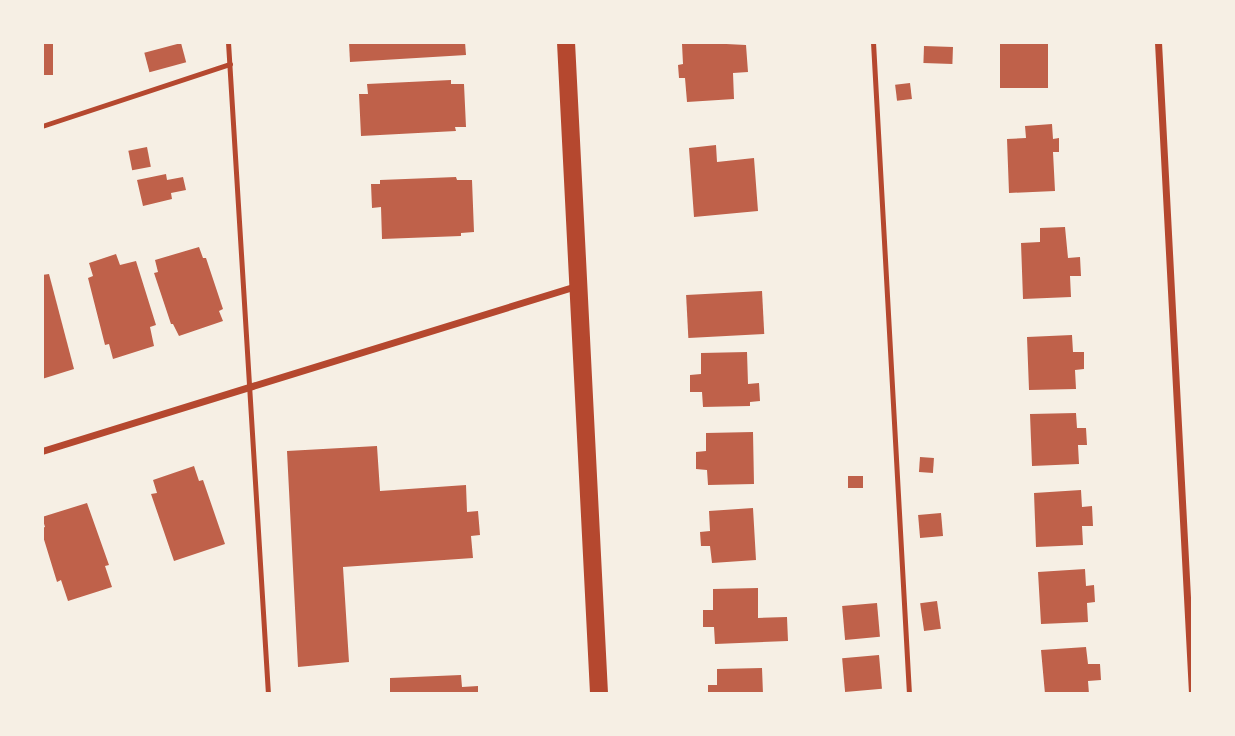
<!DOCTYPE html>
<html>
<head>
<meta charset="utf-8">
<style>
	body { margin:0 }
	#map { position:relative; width:1235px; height:736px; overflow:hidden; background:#f6efe4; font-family:Ubuntu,sans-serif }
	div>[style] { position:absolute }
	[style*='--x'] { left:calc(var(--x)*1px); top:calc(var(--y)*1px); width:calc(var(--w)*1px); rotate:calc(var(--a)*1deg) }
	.building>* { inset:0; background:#bf614a; transform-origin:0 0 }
	.service>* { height:5px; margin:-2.5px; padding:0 2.5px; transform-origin:2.5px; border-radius:2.5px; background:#b5482f }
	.minor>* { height:7px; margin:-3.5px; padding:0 3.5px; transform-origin:3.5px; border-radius:3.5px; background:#b5482f }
	.primary>* { height:18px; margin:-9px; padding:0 9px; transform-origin:9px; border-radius:9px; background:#b5482f }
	span { translate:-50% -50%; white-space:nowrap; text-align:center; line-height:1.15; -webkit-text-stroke:5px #f6efe4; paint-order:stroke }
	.frame { position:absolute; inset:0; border:44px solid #f6efe4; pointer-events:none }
</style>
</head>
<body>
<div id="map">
	<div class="building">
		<i style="left:42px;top:42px;width:11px;height:33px"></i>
		<i style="clip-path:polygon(349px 42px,465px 42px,466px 55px,350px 62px)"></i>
		<i style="clip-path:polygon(687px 42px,746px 45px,748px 72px,733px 73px,734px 99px,687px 102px,685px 78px,679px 78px,678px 65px,683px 64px,682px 44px)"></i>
		<i style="left:1000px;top:42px;width:48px;height:46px"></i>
		<i style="left:181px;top:43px;width:20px;height:38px;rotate:75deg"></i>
		<i style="left:924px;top:46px;width:29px;height:17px;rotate:2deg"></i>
		<i style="clip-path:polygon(451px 80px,451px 84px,464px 84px,466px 127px,455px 127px,456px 131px,361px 136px,359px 94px,368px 94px,367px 84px)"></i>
		<i style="left:910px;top:83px;width:16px;height:15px;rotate:83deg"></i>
		<i style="clip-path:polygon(1052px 124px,1053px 139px,1059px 138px,1059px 152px,1053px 152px,1055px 191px,1009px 193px,1007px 139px,1026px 138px,1025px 126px)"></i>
		<i style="clip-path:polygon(716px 145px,717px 162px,754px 158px,758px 211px,694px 217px,689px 148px)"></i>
		<i style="left:147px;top:147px;width:20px;height:19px;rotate:79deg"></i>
		<i style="clip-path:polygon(166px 174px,167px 180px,183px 177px,186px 190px,171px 193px,172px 199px,143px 206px,137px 180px)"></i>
		<i style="clip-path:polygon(456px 177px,457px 180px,472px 180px,474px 232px,461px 233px,461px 236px,382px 239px,381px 207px,372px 208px,371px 184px,380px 184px,380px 180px)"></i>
		<i style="clip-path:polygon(1065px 227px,1068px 258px,1080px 257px,1081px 276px,1070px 276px,1071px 297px,1023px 299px,1021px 243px,1040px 242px,1040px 228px)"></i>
		<i style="clip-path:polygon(199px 247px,203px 258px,206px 258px,223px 309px,219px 311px,223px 321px,179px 336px,173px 324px,171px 324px,154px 273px,158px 272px,155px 260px)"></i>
		<i style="clip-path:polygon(116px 254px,120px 265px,136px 261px,156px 325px,150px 327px,154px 346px,113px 359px,109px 344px,105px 345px,88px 278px,93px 276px,89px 263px)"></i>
		<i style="clip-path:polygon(49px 274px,74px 369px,42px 379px,42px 275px)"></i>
		<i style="left:762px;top:291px;width:43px;height:76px;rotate:87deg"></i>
		<i style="clip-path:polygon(1072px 335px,1073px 352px,1084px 352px,1084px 369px,1075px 370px,1076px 389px,1029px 390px,1027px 337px)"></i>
		<i style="clip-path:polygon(747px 352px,748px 384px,759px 383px,760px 401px,750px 402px,750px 406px,703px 407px,702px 392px,690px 392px,690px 375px,701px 374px,701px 353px)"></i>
		<i style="clip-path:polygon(1076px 413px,1077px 428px,1086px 428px,1087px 445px,1078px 445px,1079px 464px,1032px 466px,1030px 414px)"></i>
		<i style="clip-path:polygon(753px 432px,754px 484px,708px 485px,707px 470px,696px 469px,696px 452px,706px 451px,706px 433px)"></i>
		<i style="clip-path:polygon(377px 446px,380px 491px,466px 485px,467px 512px,478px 511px,480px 535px,471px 536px,473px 558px,343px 567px,349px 662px,298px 667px,287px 451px)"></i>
		<i style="left:920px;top:457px;width:14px;height:15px;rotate:4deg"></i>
		<i style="clip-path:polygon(194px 466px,199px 481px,203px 480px,225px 544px,174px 561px,151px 494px,157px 493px,153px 480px)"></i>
		<i style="left:863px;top:476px;width:12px;height:15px;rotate:90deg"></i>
		<i style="clip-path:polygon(1081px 490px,1082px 507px,1092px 506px,1093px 526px,1082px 526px,1083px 545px,1036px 547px,1034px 493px)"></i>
		<i style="clip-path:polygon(87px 503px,109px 565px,105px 566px,112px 587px,68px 601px,61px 580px,57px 582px,42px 533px,42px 528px,45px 527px,42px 517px)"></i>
		<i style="clip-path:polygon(753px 508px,756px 560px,712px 563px,710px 546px,701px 546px,700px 532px,710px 531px,709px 511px)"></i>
		<i style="left:941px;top:513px;width:23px;height:23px;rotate:85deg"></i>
		<i style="clip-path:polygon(1085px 569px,1086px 586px,1094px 585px,1095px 602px,1087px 603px,1088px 622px,1041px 624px,1038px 572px)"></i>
		<i style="clip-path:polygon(758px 588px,758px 618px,787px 617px,788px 641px,715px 644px,714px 627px,703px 627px,703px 610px,713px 610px,713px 589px)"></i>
		<i style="left:937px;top:601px;width:28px;height:17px;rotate:82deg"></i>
		<i style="left:877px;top:603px;width:34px;height:35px;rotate:85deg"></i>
		<i style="clip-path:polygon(1086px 647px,1088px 664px,1100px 664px,1101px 680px,1088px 681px,1089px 694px,1045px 694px,1041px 650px)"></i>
		<i style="left:879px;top:655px;width:34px;height:37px;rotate:85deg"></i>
		<i style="clip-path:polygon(762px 668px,763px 694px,708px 694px,708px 685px,717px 685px,717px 669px)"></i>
		<i style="clip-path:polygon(461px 675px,462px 687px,478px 686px,478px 694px,390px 694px,390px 678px)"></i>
	</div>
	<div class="service">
		<i style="--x:228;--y:42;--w:653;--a:86.49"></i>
		<i style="--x:873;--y:42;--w:653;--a:86.84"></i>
		<i style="--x:42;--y:126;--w:198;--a:-18.3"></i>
	</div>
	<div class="minor">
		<i style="--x:1158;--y:42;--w:653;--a:87.01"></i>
		<i style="--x:42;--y:451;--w:559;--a:-17.17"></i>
	</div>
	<div class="primary">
		<i style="--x:566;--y:42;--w:653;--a:87.1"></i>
	</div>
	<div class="frame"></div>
</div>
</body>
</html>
